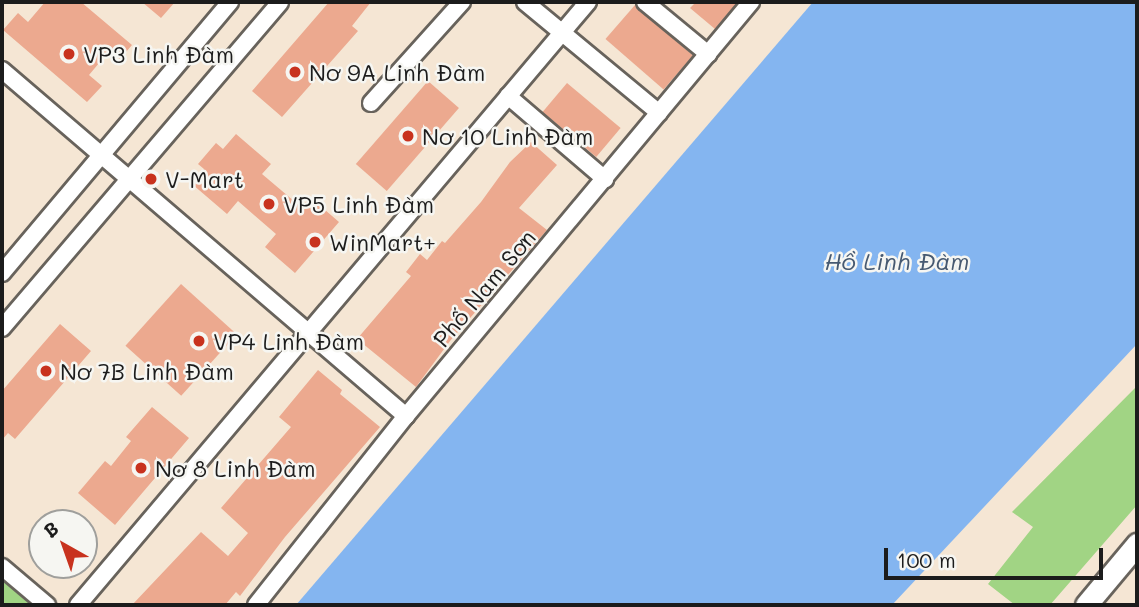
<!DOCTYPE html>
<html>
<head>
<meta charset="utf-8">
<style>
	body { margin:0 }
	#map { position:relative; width:1139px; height:607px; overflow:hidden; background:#f5e6d4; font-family:Mali,sans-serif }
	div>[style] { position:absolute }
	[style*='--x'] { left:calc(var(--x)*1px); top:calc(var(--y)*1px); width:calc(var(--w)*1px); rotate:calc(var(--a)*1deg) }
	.green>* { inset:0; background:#a1d484 }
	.water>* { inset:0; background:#84b5f0 }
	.building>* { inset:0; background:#eca98f; transform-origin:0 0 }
	.roads { filter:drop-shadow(2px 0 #68635c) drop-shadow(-2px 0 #68635c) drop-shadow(0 2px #68635c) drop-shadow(0 -2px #68635c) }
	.minor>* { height:16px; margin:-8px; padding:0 8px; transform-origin:8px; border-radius:8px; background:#fff }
	.tertiary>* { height:21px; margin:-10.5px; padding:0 10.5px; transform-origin:10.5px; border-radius:10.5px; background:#fff }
	.dots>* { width:19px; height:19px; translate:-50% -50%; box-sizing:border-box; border:4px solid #f6f6f2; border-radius:50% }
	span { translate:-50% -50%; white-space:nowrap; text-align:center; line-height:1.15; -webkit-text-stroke:5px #f6f6f2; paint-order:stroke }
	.poi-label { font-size:23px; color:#1c1c1c }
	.left { translate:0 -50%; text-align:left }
	.street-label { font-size:23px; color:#1c1c1c }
	.water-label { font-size:24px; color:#465971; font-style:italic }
	.frame { position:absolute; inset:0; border:4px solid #1c1c1c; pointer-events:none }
	.north { position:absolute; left:28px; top:509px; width:70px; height:70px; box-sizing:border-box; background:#f6f6f2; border:2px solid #9f9f9c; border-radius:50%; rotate:320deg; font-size:19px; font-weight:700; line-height:28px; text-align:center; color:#1c1c1c }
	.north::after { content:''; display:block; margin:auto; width:24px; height:32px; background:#c8321e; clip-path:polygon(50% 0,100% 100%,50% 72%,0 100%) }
	.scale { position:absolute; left:884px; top:548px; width:219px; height:32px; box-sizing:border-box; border:4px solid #1c1c1c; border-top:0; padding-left:9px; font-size:21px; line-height:24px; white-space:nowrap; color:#1c1c1c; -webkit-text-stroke:5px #f6f6f2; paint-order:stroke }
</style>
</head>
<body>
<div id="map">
	<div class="green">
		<i style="clip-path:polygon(1137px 386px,1137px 505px,1050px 605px,1015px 605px,988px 584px,1033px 527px,1012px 512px)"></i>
		<i style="clip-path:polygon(2px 578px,33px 605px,2px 605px)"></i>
	</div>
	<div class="water">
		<i style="clip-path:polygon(813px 2px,1137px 2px,1137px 344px,892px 605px,296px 605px)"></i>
	</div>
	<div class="building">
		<i style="clip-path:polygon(45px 2px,81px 2px,132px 45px,120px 59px,110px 50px,89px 75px,102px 86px,87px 102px,3px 30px,18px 13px,28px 22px)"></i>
		<i style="clip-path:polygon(142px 2px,175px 2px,161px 18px)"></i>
		<i style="clip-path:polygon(329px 2px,371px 2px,352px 26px,358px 31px,282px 117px,252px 91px)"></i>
		<i style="clip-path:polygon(696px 2px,738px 2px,715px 29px,690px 8px)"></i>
		<i style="left:635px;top:5px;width:77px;height:45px;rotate:41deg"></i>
		<i style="left:428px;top:81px;width:41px;height:110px;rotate:41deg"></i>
		<i style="left:567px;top:83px;width:70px;height:38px;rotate:40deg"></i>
		<i style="clip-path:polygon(236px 134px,271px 164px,262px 174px,301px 207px,310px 197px,339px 222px,295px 273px,265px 247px,276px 234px,238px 201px,227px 214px,192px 184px,204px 169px,198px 164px,216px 143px,223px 149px)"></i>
		<i style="clip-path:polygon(531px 142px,557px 165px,519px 208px,547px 230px,450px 341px,416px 387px,357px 339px,411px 276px,406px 272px,420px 254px,427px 260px,442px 241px,445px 243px,481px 202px,510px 162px)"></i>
		<i style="left:181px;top:284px;width:75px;height:83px;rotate:42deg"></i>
		<i style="clip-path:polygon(60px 324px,91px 351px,15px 439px,8px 433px,2px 440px,2px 391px)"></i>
		<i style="clip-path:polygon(318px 370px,342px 390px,340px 394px,380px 427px,285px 537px,240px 596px,236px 592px,225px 605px,132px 605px,201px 532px,228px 556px,248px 533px,221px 508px,291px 427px,279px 417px)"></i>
		<i style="clip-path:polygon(152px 407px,189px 438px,115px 525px,78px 493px,105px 461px,111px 466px,131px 441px,126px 437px)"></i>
	</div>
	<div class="roads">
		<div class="minor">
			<i style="--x:525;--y:2;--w:174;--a:39.6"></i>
			<i style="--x:645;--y:2;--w:82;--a:39.5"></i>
			<i style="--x:2;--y:70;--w:532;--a:40.58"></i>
			<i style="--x:508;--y:96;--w:128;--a:40.6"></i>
			<i style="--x:371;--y:103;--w:136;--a:-48"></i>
			<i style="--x:2;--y:273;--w:354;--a:-49.9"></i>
			<i style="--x:2;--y:328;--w:428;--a:-49.5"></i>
			<i style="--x:2;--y:567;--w:59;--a:40.2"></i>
			<i style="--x:78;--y:605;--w:790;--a:-49.78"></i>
			<i style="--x:256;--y:605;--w:241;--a:-51.6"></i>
			<i style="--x:406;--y:416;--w:539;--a:-50.19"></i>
		</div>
		<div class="tertiary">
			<i style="--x:1086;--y:605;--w:80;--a:-50.1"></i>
		</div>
	</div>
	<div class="dots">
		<i style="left:69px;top:54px;background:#c8321e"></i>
		<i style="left:295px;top:72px;background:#c8321e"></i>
		<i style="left:408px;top:136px;background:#c8321e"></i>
		<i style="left:151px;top:179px;background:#c8321e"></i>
		<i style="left:269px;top:204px;background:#c8321e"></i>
		<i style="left:315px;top:242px;background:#c8321e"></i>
		<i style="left:199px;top:341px;background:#c8321e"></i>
		<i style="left:46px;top:371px;background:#c8321e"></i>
		<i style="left:141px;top:468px;background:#c8321e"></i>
	</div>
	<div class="poi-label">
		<span class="left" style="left:83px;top:54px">VP3 Linh Đàm</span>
		<span class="left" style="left:309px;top:72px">Nơ 9A Linh Đàm</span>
		<span class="left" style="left:422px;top:136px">Nơ 10 Linh Đàm</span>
		<span class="left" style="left:165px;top:179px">V-Mart</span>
		<span class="left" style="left:283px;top:204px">VP5 Linh Đàm</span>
		<span class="left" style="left:329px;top:242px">WinMart+</span>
		<span class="left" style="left:213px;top:341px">VP4 Linh Đàm</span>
		<span class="left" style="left:60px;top:371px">Nơ 7B Linh Đàm</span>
		<span class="left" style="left:155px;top:468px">Nơ 8 Linh Đàm</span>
	</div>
	<div class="street-label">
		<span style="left:484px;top:288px;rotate:-50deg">Phố Nam Sơn</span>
	</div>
	<div class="water-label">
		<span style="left:897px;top:261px">Hồ Linh Đàm</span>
	</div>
	<div class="frame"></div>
	<div class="north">B</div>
	<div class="scale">100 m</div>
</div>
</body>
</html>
